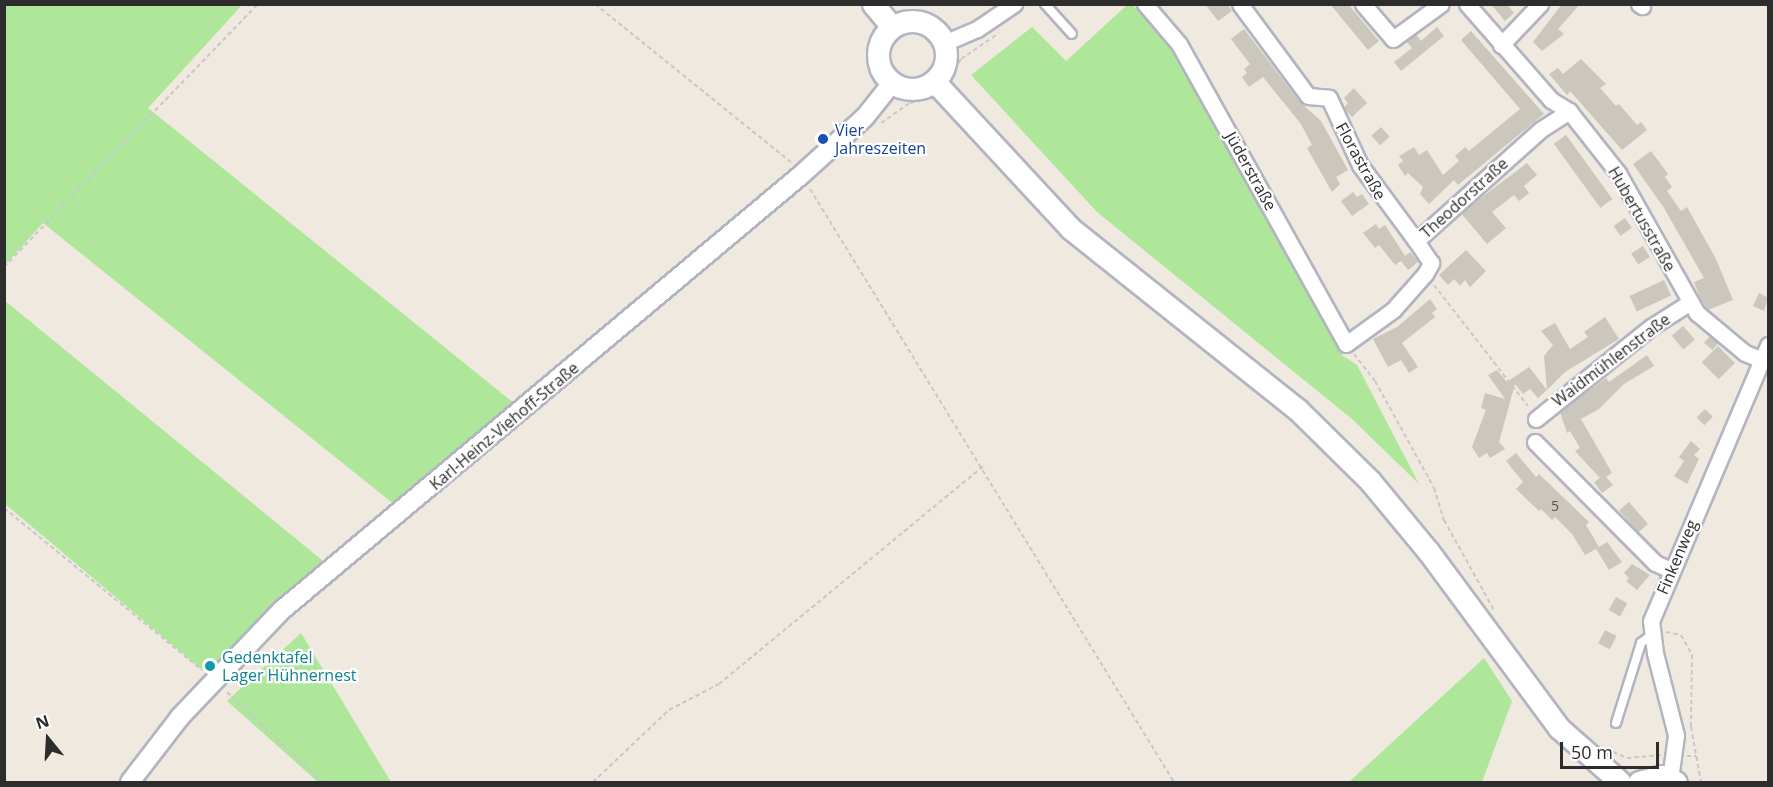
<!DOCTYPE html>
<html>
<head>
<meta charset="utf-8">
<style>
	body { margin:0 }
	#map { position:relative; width:1773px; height:787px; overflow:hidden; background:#efe9df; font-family:"Open Sans",sans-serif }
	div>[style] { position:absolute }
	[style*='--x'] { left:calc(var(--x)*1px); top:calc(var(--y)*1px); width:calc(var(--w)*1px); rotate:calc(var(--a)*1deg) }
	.green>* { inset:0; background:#aee799 }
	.building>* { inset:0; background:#cbc7bd; transform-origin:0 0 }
	.path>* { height:2px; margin-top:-1px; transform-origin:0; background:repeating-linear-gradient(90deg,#c8c8c8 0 4.5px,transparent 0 7.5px) }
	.roads { filter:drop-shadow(2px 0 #b3b4c1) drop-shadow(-2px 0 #b3b4c1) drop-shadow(0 2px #b3b4c1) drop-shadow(0 -2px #b3b4c1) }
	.service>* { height:8px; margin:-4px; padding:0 4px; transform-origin:4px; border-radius:4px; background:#fff }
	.minor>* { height:15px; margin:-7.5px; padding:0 7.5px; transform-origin:7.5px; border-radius:7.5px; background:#fff }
	.tertiary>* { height:18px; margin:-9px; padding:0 9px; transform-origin:9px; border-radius:9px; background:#fff }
	.secondary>* { height:21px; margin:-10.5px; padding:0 10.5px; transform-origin:10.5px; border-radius:10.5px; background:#fff }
	.secondary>.ring { margin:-10.5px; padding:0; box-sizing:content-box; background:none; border:21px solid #fff; border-radius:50% }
	.dots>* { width:16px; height:16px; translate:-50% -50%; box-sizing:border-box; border:3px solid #fff; border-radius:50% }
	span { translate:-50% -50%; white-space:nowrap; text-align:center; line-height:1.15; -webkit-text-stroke:4.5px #fff; paint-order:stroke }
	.number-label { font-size:14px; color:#545451 }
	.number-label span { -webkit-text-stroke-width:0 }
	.transit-label { font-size:16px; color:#164399 }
	.left { translate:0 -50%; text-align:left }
	.street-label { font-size:16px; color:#2d2d2d }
	.culture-label { font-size:16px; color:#0d838f }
	.frame { position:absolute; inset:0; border:6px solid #2d2d2d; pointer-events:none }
	.north { position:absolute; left:18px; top:709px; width:60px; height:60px; -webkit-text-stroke:4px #fff; paint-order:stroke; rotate:342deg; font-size:16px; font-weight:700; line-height:24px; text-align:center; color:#2d2d2d }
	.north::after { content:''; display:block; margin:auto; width:21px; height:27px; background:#2d2d2d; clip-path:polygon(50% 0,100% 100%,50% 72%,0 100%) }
	.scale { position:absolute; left:1560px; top:742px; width:99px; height:27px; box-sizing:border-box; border:3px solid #2d2d2d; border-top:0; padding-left:8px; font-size:18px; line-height:21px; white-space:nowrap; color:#2d2d2d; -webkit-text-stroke:4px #fff; paint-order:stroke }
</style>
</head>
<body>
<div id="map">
	<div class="green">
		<i style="clip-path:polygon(4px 5px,242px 5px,148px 108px,515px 404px,395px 505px,43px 223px,5px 265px)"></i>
		<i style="clip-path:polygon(1127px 5px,1133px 5px,1155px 28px,1200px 91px,1343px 356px,1357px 365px,1419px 484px,1352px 419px,1097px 212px,971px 75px,1032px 27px,1066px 61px)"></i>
		<i style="clip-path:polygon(4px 300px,328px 565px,207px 674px,5px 504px)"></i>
		<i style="clip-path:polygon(301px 633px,391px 782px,318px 782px,227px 701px)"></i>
		<i style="clip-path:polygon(1484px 658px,1512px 701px,1482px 782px,1349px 782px)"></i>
	</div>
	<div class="building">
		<i style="clip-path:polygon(1205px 4px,1227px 4px,1232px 11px,1218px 21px)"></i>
		<i style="clip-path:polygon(1330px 4px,1348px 4px,1379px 41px,1368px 50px)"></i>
		<i style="clip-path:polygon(1491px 4px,1507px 4px,1514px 13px,1505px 21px)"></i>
		<i style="clip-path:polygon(1562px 4px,1580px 4px,1558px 29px,1564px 34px,1542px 51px,1533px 42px)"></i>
		<i style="clip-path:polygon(1437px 27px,1444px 36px,1401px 71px,1394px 62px,1412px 48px,1406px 41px,1416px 34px,1421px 41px)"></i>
		<i style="clip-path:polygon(1244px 29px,1300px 102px,1321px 121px,1348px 170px,1336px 177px,1340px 184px,1332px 192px,1307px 148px,1312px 145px,1301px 124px,1263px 77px,1249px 87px,1242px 77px,1247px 73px,1244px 69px,1250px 64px,1231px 39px)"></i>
		<i style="clip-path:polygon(1471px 31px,1544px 114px,1458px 185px,1454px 180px,1429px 204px,1420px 194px,1423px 187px,1408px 173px,1405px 176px,1398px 165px,1403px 161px,1399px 156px,1414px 147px,1419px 155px,1427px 150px,1443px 175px,1459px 161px,1455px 156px,1465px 147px,1469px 151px,1520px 109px,1461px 40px)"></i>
		<i style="clip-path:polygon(1581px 59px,1606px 84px,1600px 88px,1616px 106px,1619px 104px,1637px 125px,1641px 122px,1647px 130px,1622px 150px,1570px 91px,1567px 95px,1549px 74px,1558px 68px,1563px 74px)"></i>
		<i style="clip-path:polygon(1354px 88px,1367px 103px,1352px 117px,1344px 108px,1348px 103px,1344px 98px)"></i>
		<i style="left:1381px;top:127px;width:13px;height:13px;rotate:48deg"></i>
		<i style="left:1566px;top:135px;width:79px;height:15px;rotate:54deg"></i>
		<i style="clip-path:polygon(1651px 151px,1668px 174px,1665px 177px,1672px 187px,1667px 191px,1681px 211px,1687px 207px,1716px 259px,1733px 300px,1708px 310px,1700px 298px,1694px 282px,1704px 278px,1664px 208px,1633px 164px)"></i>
		<i style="clip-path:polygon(1527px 163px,1537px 175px,1524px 186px,1529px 193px,1519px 201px,1514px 195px,1492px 212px,1506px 228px,1487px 244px,1461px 213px)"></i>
		<i style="clip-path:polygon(1353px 192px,1357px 197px,1362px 194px,1369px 204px,1352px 216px,1341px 201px)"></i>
		<i style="left:1625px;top:218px;width:12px;height:14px;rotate:55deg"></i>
		<i style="clip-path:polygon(1376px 224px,1379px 229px,1385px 225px,1405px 256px,1410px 252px,1418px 262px,1408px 270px,1401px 261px,1395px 265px,1379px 245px,1375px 248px,1363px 233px)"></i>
		<i style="left:1643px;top:246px;width:13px;height:14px;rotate:58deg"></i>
		<i style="clip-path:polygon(1466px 250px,1486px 271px,1470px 287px,1465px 280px,1460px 286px,1454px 279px,1448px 285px,1439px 275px)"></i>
		<i style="left:1664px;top:280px;width:17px;height:38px;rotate:65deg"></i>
		<i style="clip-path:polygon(1759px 293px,1768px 298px,1764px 311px,1753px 306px)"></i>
		<i style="clip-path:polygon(1430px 299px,1437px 309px,1432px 313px,1435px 317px,1402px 343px,1418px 367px,1409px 373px,1401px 360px,1388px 367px,1373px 339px,1397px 327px)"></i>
		<i style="clip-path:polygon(1605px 317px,1619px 339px,1565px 372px,1547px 390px,1544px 356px,1553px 345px,1541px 331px,1555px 323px,1570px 349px,1588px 337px,1584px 332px)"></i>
		<i style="left:1683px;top:326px;width:18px;height:15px;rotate:49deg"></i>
		<i style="left:1710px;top:336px;width:11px;height:9px;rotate:41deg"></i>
		<i style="left:1718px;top:346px;width:24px;height:23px;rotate:45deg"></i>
		<i style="clip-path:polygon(1647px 355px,1654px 366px,1624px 384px,1599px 409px,1581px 419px,1612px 473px,1606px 477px,1613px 485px,1602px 493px,1594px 482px,1600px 478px,1575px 451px,1580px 448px,1570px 431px,1567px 433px,1560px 412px,1606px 378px,1609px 382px)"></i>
		<i style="clip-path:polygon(1529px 367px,1547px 390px,1538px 398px,1530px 389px,1523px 394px,1515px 384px,1499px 442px,1505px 449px,1490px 458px,1487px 453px,1479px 458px,1472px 447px,1486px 410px,1481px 408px,1485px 393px,1505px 399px,1488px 375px,1497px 370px,1507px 382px)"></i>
		<i style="left:1705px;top:409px;width:11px;height:12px;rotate:45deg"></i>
		<i style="clip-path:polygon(1691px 441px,1700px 449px,1694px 455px,1699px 459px,1687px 484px,1674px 476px,1684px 461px,1679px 457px)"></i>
		<i style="clip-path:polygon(1516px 453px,1536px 477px,1539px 474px,1589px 522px,1586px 525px,1599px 547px,1607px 542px,1622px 562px,1609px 570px,1596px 549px,1585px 555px,1572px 534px,1555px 517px,1552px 520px,1541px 509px,1539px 511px,1516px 489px,1523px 482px,1506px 461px)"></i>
		<i style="left:1629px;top:502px;width:29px;height:13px;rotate:49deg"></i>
		<i style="clip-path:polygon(1632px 564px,1650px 575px,1637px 590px,1626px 581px,1629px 578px,1624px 573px)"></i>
		<i style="left:1616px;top:597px;width:13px;height:15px;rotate:29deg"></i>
		<i style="left:1605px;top:630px;width:13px;height:15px;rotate:27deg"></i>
	</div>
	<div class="path">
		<i style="--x:595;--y:4;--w:252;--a:38.9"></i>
		<i style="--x:951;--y:76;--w:20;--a:-60"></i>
		<i style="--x:961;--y:59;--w:46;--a:-34.4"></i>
		<i style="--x:881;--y:123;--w:35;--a:-35"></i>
		<i style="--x:910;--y:103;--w:16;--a:-14"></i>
		<i style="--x:810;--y:189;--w:696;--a:58.46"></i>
		<i style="--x:4;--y:267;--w:366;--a:-46"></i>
		<i style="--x:1434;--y:285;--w:153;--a:52.2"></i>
		<i style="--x:1354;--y:354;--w:34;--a:52"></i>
		<i style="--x:1375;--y:381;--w:122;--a:61.1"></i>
		<i style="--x:1434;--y:488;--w:34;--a:73"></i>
		<i style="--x:1444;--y:520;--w:105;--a:61"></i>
		<i style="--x:4;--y:508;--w:256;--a:39.3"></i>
		<i style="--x:1666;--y:632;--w:15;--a:11"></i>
		<i style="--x:1681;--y:635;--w:23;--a:61"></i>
		<i style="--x:1692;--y:655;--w:72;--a:90.8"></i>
		<i style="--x:1691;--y:727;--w:56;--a:79.7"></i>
		<i style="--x:227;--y:692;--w:132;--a:43.2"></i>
		<i style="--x:1613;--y:752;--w:15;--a:23"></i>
		<i style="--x:1627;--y:758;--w:34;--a:-5"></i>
		<i style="--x:1687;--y:756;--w:9;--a:0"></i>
		<i style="--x:593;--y:782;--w:105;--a:-43.5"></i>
		<i style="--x:669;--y:710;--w:56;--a:-27.5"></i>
		<i style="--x:719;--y:684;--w:342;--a:-39.5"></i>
	</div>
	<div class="roads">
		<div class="service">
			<i style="--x:1045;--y:4;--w:40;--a:48"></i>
			<i style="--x:1616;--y:723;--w:84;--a:-72.6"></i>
			<i style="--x:1641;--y:643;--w:15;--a:-37"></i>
		</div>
		<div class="minor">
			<i style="--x:1145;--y:4;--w:52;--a:49.6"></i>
			<i style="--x:1179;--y:44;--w:343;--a:60.9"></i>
			<i style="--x:1346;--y:344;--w:58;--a:-35.9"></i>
			<i style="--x:1393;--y:310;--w:48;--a:-48.4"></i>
			<i style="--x:1425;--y:274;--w:13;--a:-61"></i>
			<i style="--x:1431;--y:263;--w:27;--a:-124"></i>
			<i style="--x:1416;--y:241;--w:166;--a:-41.8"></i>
			<i style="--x:1540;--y:130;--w:35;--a:-33"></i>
			<i style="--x:1240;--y:4;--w:114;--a:53.5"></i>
			<i style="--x:1308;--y:96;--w:21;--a:5"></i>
			<i style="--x:1329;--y:98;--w:74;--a:65.2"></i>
			<i style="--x:1360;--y:165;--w:94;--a:53.6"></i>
			<i style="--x:1363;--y:4;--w:46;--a:49.4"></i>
			<i style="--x:1393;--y:39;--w:59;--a:-36.1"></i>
			<i style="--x:1467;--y:4;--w:128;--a:48.8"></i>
			<i style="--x:1551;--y:100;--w:21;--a:31"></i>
			<i style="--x:1569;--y:111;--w:79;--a:51.7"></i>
			<i style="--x:1618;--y:173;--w:161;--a:60.6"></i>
			<i style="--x:1697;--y:313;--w:62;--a:39.8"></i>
			<i style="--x:1745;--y:353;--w:18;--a:22"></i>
			<i style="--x:1639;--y:4;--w:4;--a:34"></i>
			<i style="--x:944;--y:43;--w:36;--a:-23"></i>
			<i style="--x:977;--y:29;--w:45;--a:-34"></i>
			<i style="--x:1501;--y:45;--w:57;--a:-46.4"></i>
			<i style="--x:1536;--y:419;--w:147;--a:-38.7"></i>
			<i style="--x:1651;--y:327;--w:45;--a:-32.3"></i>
			<i style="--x:1535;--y:442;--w:170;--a:45.2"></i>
			<i style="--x:1655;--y:563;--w:17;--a:24"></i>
			<i style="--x:1670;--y:779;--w:44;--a:-82.2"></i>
			<i style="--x:1676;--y:735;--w:85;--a:-104.4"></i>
			<i style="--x:1655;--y:653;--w:32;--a:-97"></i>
			<i style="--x:1651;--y:621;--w:300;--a:-67"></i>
		</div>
		<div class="tertiary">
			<i style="--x:130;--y:782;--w:82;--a:-52.4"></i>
			<i style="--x:180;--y:717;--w:148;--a:-46.4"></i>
			<i style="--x:282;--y:610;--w:677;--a:-39.97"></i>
			<i style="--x:801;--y:175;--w:86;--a:-42.2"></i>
			<i style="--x:865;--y:117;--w:43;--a:-51.5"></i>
		</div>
		<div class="secondary">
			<i style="--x:873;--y:4;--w:30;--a:50"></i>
			<i class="ring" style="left:878px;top:21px;width:47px;height:47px"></i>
			<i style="--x:934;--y:81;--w:200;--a:47.2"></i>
			<i style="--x:1070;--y:228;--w:290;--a:38.6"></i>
			<i style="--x:1297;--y:409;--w:103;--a:44.6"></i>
			<i style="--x:1370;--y:481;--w:91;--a:50.4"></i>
			<i style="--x:1428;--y:551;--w:220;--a:53.5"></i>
			<i style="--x:1559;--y:728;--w:81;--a:41.5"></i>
			<i style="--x:1639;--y:782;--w:23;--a:-15"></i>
			<i style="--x:1661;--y:776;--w:16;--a:22"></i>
		</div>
	</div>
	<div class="dots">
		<i style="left:823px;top:139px;background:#1a4fb4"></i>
		<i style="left:210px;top:666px;background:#0f9aa8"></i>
	</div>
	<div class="number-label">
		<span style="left:1555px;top:506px">5</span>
	</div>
	<div class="transit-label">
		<span class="left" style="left:835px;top:139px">Vier<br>Jahreszeiten</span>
	</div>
	<div class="street-label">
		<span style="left:1361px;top:161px;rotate:61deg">Florastraße</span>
		<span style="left:1251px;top:171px;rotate:61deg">Jüderstraße</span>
		<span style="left:1464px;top:198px;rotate:-42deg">Theodorstraße</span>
		<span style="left:1642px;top:219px;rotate:60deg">Hubertusstraße</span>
		<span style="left:1611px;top:360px;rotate:-37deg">Waidmühlenstraße</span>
		<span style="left:504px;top:426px;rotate:-40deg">Karl-Heinz-Viehoff-Straße</span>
		<span style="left:1677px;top:557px;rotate:-67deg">Finkenweg</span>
	</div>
	<div class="culture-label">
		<span class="left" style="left:222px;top:666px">Gedenktafel<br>Lager Hühnernest</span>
	</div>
	<div class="frame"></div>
	<div class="north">N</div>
	<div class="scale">50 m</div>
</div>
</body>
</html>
